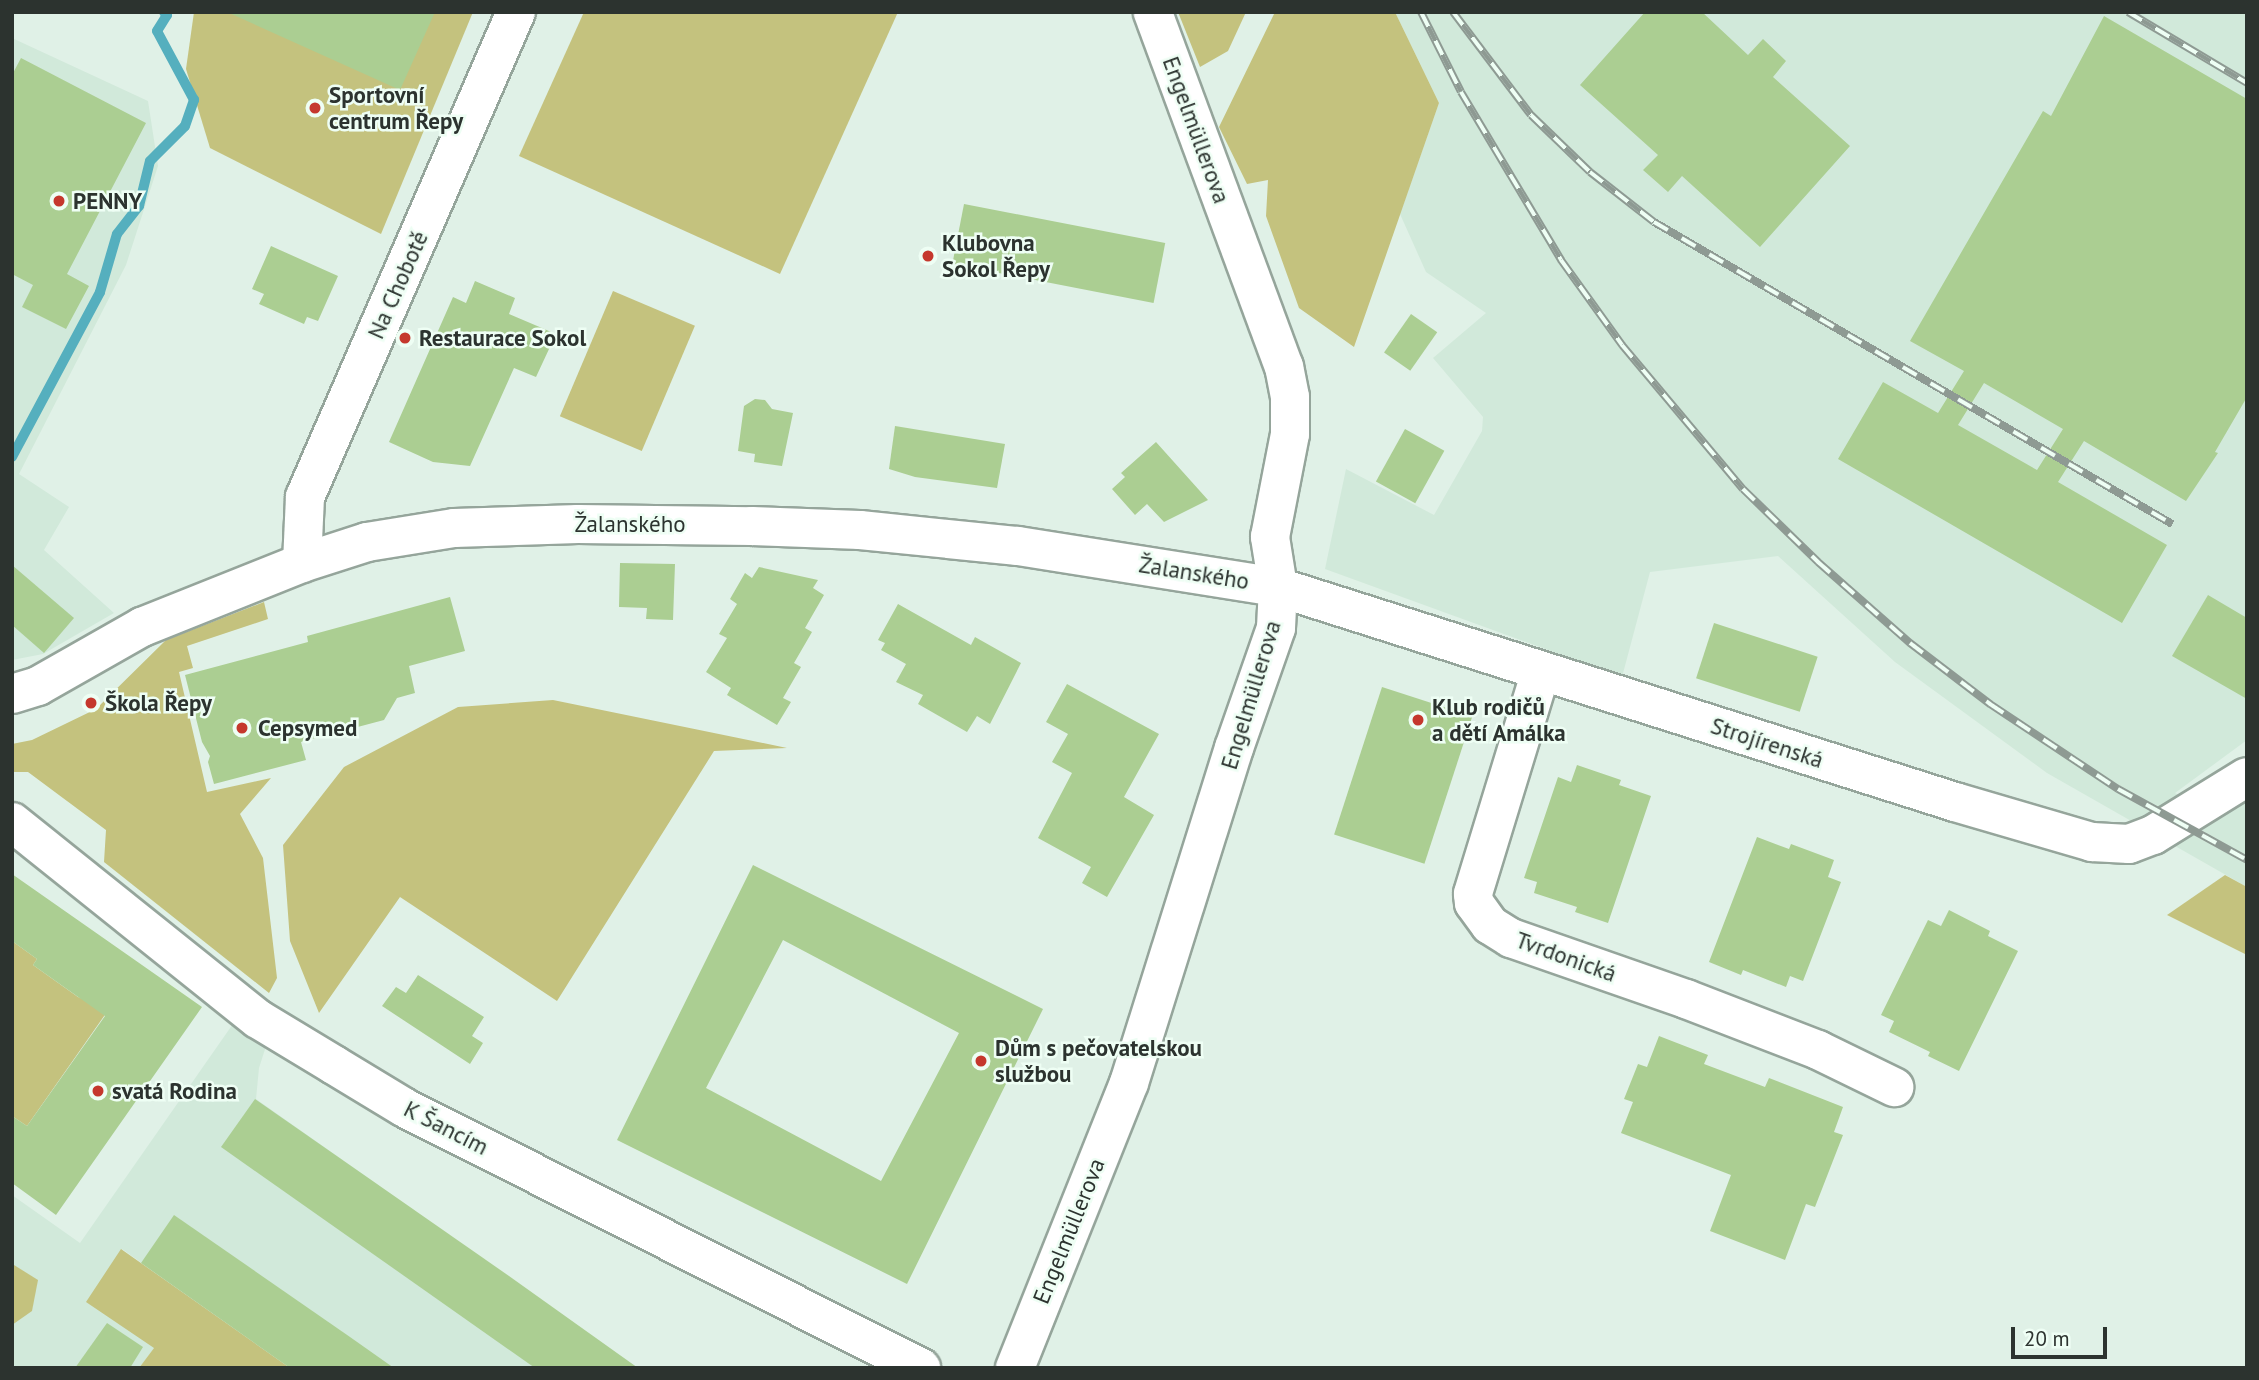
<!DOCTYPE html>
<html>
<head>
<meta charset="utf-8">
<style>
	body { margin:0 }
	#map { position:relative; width:2259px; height:1380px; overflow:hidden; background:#e0f1e7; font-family:"PT Sans",sans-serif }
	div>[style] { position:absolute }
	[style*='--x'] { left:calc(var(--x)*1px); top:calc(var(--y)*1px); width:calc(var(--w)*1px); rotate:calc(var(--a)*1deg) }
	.built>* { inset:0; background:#d1e9da }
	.green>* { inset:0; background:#c4c27e; transform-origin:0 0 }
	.stream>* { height:10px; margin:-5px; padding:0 5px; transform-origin:5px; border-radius:5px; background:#55afbe }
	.building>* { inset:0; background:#abce92; transform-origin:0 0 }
	.roads { filter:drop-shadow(2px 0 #95a59b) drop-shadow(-2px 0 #95a59b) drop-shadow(0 2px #95a59b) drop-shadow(0 -2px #95a59b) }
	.minor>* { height:38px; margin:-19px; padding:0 19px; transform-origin:19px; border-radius:19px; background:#fff }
	.rail>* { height:8px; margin-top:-4px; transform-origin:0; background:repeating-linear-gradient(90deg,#eefef4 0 16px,#8e9a93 0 32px); box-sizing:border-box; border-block:2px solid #8e9a93 }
	.dots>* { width:19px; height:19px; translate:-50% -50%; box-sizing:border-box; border:4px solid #eefef4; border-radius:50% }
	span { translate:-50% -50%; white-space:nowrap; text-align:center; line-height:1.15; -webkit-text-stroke:5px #eefef4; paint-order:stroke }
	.poi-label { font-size:23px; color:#2c332f; font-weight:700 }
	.left { translate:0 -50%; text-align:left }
	.street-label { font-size:23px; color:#2c332f }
	.frame { position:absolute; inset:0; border:14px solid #2c332f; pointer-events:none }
	.scale { position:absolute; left:2011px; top:1327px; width:96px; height:32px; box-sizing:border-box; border:4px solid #2c332f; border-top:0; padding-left:9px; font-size:21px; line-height:24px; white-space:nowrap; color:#2c332f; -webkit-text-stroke:5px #eefef4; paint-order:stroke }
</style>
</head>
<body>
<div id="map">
	<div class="built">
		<i style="clip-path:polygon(1395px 12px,2247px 12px,2247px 740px,2175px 793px,2217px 816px,2247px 797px,2247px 887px,2047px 773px,1895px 662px,1778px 556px,1650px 572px,1622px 677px,1325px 569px,1346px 469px,1434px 515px,1482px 431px,1483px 417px,1433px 358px,1486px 313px,1426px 272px,1400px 214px,1439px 103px)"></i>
		<i style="clip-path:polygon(12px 38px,148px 101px,158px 166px,126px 265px,19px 474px,69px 507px,44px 550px,114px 613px,43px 654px,12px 660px)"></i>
		<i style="clip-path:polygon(235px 1021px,267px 1043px,259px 1068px,256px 1099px,638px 1368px,290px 1368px,122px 1249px,154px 1348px,139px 1368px,12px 1368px,12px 1195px,80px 1243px)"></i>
	</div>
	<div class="green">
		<i style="clip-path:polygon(194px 12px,473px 12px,381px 234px,210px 148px,186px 69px)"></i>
		<i style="clip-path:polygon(584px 12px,898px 12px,780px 274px,519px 156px)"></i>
		<i style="clip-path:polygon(1178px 12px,1246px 12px,1228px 51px,1200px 67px)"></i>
		<i style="clip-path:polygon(1275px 12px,1395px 12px,1439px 103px,1354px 347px,1299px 308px,1266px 216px,1268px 180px,1247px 184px,1219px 127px)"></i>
		<i style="left:613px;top:291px;width:89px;height:136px;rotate:23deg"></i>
		<i style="clip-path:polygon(264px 602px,268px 619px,187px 646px,193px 668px,179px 672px,207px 792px,271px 778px,240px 814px,263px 858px,277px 978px,269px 993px,104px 862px,106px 830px,28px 772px,12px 772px,12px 744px,32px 740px,96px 709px,166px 640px)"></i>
		<i style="clip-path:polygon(553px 700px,787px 748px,714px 751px,557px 1001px,400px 897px,319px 1013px,290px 941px,283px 845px,344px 767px,458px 707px)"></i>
		<i style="clip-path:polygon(2225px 875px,2247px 887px,2247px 955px,2167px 915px)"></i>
		<i style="clip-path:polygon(12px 941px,37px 959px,33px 965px,78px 997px,109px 1009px,27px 1126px,12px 1116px)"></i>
		<i style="clip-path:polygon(121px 1249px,290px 1368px,139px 1368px,154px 1348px,86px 1302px)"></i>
		<i style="clip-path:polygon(14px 1265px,38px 1280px,32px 1311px,12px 1325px)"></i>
	</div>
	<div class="stream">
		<i style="--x:12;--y:457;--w:187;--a:-61.9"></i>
		<i style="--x:100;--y:292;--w:60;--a:-73.7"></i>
		<i style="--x:117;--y:234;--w:36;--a:-52"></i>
		<i style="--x:139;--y:206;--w:46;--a:-76.3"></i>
		<i style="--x:150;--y:161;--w:49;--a:-45"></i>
		<i style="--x:185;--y:126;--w:28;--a:-71"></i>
		<i style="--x:194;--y:100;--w:78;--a:-118.2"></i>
		<i style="--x:157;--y:31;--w:19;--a:-58"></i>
		<i style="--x:167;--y:15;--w:4;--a:-135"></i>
	</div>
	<div class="building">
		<i style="clip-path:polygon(227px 12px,435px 12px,400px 90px)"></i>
		<i style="clip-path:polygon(1645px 12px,1702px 12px,1748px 55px,1763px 39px,1786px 61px,1773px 77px,1850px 146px,1760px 247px,1682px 176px,1668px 192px,1643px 170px,1658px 155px,1580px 85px)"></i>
		<i style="clip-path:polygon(evenodd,2104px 16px,2247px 99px,2247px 397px,2215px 452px,2218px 453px,2186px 501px,2084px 441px,2058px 482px,2167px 545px,2122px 623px,1838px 459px,1883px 382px,1938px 413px,1964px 371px,1910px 341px,2043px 111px,2051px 116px,2104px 16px,1984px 383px,2063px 429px,2037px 470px,1958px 425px,1984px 383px)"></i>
		<i style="clip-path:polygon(21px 58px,146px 123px,67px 274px,89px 286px,66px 329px,22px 307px,33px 285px,12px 274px,12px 75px)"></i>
		<i style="left:964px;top:204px;width:205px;height:61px;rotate:11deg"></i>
		<i style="clip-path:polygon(271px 246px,338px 276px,318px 321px,307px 317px,304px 324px,259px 304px,264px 294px,252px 289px)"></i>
		<i style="clip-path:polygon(475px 281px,515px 298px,509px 314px,556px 334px,536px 377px,514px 368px,470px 466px,433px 462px,389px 442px,453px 297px,466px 303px)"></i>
		<i style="left:1411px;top:314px;width:32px;height:47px;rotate:35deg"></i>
		<i style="clip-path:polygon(755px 399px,765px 400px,772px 409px,793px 413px,782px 466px,754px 462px,755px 454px,738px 451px,744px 406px)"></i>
		<i style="clip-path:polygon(895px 426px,1005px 444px,997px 488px,915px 477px,889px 469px)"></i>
		<i style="left:1405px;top:429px;width:45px;height:60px;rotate:29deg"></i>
		<i style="clip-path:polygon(1156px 442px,1208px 500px,1164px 522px,1147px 504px,1135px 515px,1112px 489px,1125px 477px,1121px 473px)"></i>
		<i style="clip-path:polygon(620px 563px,675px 564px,673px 620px,646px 619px,647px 608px,619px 607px)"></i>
		<i style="clip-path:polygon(12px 565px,74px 618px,44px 653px,12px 625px)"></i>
		<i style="clip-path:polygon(759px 567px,818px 580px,813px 588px,824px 595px,805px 628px,812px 632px,794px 663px,801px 667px,783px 698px,791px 702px,777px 725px,727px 695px,731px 688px,706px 672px,727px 638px,719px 634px,737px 604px,730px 599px,745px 573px,752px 578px)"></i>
		<i style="clip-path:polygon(2208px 595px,2247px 618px,2247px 699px,2172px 656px)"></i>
		<i style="clip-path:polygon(450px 597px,465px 651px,409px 666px,415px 693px,397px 698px,384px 720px,301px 742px,306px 760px,214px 784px,208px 762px,210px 756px,202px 742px,185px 675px,308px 642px,307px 636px)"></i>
		<i style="clip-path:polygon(898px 604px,971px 645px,975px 637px,1021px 663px,990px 724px,977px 716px,967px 732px,918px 704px,923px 695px,896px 682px,906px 664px,881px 650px,885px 643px,878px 640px)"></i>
		<i style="left:1714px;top:623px;width:109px;height:58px;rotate:18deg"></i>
		<i style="clip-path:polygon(1067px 684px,1159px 734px,1124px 797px,1154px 815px,1107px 897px,1082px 883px,1091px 867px,1038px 838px,1072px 773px,1052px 762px,1068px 734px,1046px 722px)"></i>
		<i style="left:1382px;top:687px;width:95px;height:155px;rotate:18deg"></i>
		<i style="clip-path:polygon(1577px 765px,1621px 780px,1619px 785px,1651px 796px,1608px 923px,1575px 912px,1577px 907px,1534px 893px,1537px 882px,1524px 878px,1558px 777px,1571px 782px)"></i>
		<i style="clip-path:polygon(1757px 837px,1789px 849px,1791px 844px,1834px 860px,1828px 877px,1841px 882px,1803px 981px,1790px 976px,1786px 987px,1743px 970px,1741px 975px,1709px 962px)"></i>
		<i style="clip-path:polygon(evenodd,753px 865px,1043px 1009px,907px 1284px,617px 1140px,753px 865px,783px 940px,959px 1033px,881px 1181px,706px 1088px,783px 940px)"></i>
		<i style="clip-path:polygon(12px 874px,202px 1007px,56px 1215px,12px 1183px,12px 1116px,27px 1126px,105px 1016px,33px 965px,37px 959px,12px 941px)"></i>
		<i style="clip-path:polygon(1949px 910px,1990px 931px,1988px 936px,2018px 951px,1959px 1071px,1928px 1056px,1930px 1052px,1889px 1032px,1894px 1021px,1881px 1015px,1928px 920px,1941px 926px)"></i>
		<i style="clip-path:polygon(418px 975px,484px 1017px,472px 1036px,483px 1043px,470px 1064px,382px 1006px,396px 987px,406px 993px)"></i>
		<i style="clip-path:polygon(1659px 1036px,1708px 1055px,1704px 1064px,1765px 1087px,1769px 1078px,1843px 1107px,1834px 1132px,1843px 1135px,1815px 1207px,1806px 1204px,1785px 1260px,1710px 1231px,1731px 1175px,1621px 1133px,1633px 1102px,1624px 1099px,1638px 1064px,1647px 1067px)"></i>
		<i style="clip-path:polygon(255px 1099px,509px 1276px,638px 1368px,535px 1368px,221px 1147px)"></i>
		<i style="clip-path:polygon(174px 1215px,350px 1337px,394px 1368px,290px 1368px,141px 1263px)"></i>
		<i style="clip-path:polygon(107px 1323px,143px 1347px,130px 1368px,75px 1368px)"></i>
	</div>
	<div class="roads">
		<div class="minor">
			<i style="--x:302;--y:563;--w:66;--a:-87.4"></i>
			<i style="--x:305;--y:497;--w:529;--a:-66.49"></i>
			<i style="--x:1541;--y:671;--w:233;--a:107"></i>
			<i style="--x:1473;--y:894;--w:9;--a:84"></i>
			<i style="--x:1474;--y:903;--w:27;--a:54"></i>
			<i style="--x:1490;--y:925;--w:25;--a:32"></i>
			<i style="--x:1511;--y:938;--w:185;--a:19.2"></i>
			<i style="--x:1686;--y:999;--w:142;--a:21.1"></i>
			<i style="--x:1818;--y:1050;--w:85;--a:26"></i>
			<i style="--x:12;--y:694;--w:27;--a:-17"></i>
			<i style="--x:38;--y:686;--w:120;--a:-29.6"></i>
			<i style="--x:142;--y:627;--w:172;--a:-21.8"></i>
			<i style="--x:302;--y:563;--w:68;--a:-17.9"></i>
			<i style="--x:367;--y:542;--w:88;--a:-9.1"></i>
			<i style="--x:454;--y:528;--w:124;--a:-1.8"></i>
			<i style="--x:578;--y:524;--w:174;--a:0.7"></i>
			<i style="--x:752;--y:526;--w:108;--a:2.1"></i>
			<i style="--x:860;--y:530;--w:159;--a:5.8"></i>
			<i style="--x:1018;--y:546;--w:263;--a:9"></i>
			<i style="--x:1278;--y:587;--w:710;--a:17.62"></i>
			<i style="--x:1955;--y:802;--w:143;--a:16.3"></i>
			<i style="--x:2092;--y:842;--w:37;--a:3"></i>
			<i style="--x:2129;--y:844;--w:26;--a:-21"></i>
			<i style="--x:2153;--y:835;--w:110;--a:-31.7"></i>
			<i style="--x:12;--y:822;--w:315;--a:38.7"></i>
			<i style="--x:258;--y:1019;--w:89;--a:31.2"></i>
			<i style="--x:334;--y:1065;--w:83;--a:31.2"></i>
			<i style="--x:405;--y:1108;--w:578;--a:26.74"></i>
			<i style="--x:1015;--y:1368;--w:307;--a:-68.2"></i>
			<i style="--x:1129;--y:1083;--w:351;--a:-72.6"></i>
			<i style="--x:1234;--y:748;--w:127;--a:-70.7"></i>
			<i style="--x:1276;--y:628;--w:41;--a:-87.2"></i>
			<i style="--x:1278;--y:587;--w:51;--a:-99.1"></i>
			<i style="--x:1270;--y:537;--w:105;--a:-79"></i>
			<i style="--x:1290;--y:434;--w:37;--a:-90"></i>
			<i style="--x:1290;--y:397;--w:31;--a:-101"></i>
			<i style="--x:1284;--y:367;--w:378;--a:-110.3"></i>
		</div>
	</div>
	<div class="rail">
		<i style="--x:1421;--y:12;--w:89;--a:63.4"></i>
		<i style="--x:1461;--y:92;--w:196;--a:59.2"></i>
		<i style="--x:1561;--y:260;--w:105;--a:54.3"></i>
		<i style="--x:1622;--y:345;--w:188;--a:50"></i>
		<i style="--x:1743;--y:489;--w:105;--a:44.2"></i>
		<i style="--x:1818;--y:562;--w:123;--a:41.4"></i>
		<i style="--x:1910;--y:643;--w:101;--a:37.3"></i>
		<i style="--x:1990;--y:704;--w:154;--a:33.6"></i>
		<i style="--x:2118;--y:789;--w:147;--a:28.8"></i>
		<i style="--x:1453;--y:12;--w:129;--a:52.9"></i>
		<i style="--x:1531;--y:115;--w:82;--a:44"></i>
		<i style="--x:1590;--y:172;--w:81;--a:38"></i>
		<i style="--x:1654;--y:222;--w:600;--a:30.24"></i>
		<i style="--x:2128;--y:12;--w:139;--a:30.8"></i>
	</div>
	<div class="dots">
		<i style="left:315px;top:108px;background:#c5382d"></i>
		<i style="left:59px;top:201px;background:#c5382d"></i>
		<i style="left:928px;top:256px;background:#c5382d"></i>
		<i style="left:405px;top:338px;background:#c5382d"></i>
		<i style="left:91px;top:703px;background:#c5382d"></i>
		<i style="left:1418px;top:720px;background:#c5382d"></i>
		<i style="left:242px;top:728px;background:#c5382d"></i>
		<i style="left:981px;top:1061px;background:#c5382d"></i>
		<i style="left:98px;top:1091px;background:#c5382d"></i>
	</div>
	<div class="poi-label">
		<span class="left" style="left:329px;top:108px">Sportovní<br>centrum Řepy</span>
		<span class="left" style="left:73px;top:201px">PENNY</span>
		<span class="left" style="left:942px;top:256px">Klubovna<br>Sokol Řepy</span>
		<span class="left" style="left:419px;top:338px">Restaurace Sokol</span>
		<span class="left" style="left:105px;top:703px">Škola Řepy</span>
		<span class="left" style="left:1432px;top:720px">Klub rodičů<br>a dětí Amálka</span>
		<span class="left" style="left:258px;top:728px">Cepsymed</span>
		<span class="left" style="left:995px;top:1061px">Dům s pečovatelskou<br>službou</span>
		<span class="left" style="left:112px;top:1091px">svatá Rodina</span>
	</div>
	<div class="street-label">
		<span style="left:1196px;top:130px;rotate:70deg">Engelmüllerova</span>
		<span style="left:398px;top:285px;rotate:-66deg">Na Chobotě</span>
		<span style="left:630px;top:524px">Žalanského</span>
		<span style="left:1194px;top:573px;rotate:9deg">Žalanského</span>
		<span style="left:1251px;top:695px;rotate:-73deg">Engelmüllerova</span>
		<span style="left:1767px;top:743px;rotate:18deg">Strojírenská</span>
		<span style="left:1566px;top:957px;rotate:20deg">Tvrdonická</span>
		<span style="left:446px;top:1128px;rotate:27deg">K Šancím</span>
		<span style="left:1069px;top:1231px;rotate:-68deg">Engelmüllerova</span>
	</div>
	<div class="frame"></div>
	<div class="scale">20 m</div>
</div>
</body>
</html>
